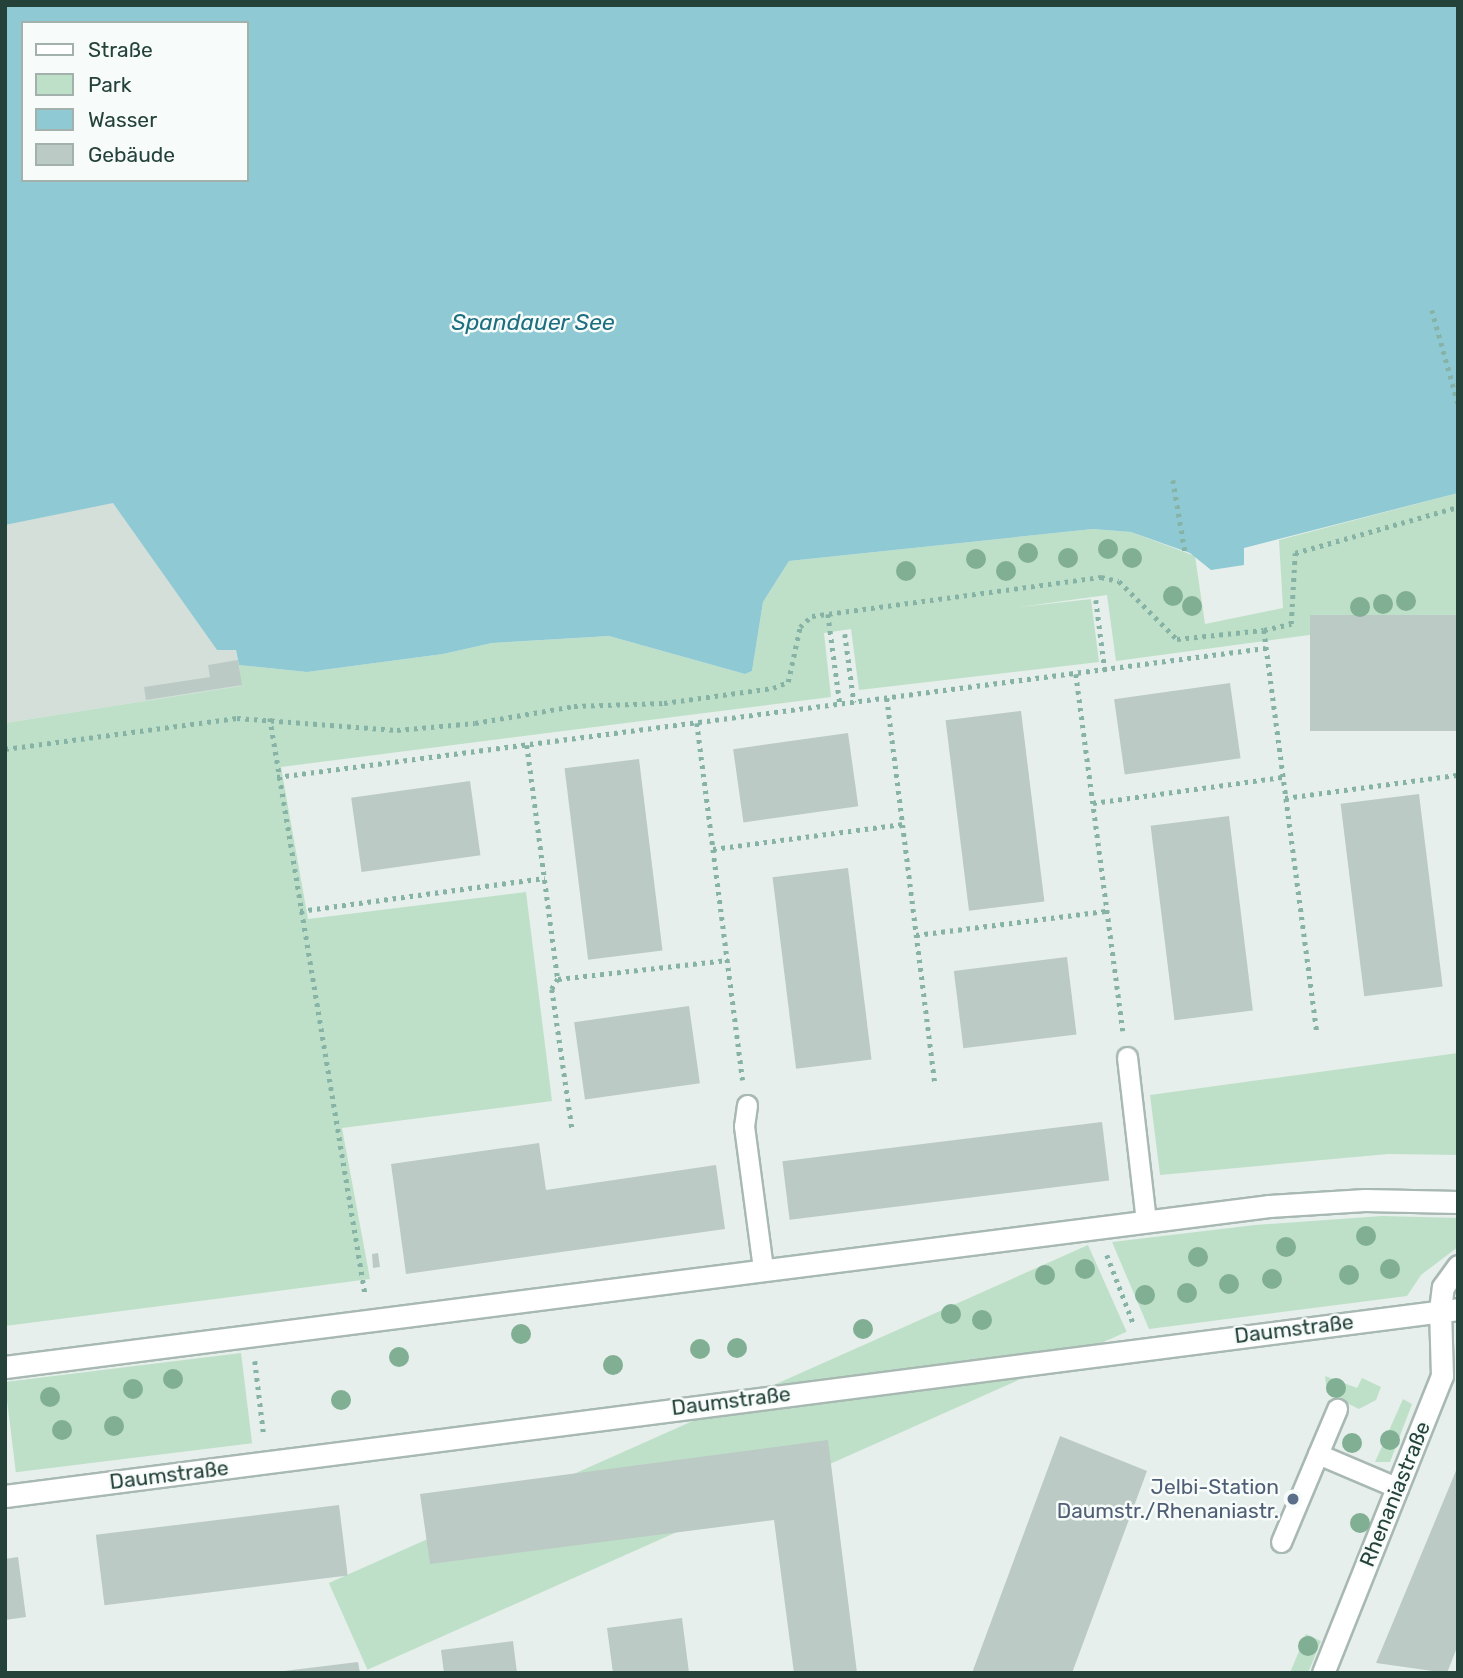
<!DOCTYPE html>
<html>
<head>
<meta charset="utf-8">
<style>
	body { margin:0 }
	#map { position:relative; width:1463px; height:1678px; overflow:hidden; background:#e6efeb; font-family:Rubik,sans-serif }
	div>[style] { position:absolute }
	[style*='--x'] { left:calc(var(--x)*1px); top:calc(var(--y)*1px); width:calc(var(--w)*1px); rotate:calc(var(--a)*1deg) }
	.built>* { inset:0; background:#d4dfda }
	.green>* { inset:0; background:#bfe0c8; transform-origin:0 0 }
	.water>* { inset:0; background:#8ec9d4 }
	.building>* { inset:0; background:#bbcac4; transform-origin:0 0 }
	.path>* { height:4.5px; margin-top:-2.25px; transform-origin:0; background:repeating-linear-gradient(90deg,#86b3a5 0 3.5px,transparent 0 8.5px) }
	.roads { filter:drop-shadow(2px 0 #a8b8b2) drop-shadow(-2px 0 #a8b8b2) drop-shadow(0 2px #a8b8b2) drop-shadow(0 -2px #a8b8b2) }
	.service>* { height:19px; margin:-9.5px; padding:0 9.5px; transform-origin:9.5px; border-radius:9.5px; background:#fff }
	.tertiary>* { height:21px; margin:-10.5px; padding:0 10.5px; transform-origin:10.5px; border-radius:10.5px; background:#fff }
	.secondary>* { height:21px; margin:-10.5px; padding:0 10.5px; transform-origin:10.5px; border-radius:10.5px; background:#fff }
	.trees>* { width:20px; height:20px; margin:-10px; border-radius:50%; background:#80af93 }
	.dots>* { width:19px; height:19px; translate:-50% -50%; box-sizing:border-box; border:4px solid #f7fbf9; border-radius:50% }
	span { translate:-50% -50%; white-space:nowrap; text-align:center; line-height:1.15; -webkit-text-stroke:5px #f7fbf9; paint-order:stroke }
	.street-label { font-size:21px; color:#24423a }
	.service-label { font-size:21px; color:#4e5e75 }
	.right { translate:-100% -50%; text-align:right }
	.water-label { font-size:23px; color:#1c6f80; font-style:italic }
	.frame { position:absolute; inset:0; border:7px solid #24423a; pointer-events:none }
	.legend { position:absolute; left:21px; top:21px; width:228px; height:161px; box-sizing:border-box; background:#f7fbf9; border:2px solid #a3b1ad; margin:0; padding:9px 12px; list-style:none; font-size:21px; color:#24423a }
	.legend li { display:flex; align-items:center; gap:14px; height:35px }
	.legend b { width:35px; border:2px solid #a3b1ad }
</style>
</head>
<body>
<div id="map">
	<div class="built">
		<i style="clip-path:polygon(113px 502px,217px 650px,236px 650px,242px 686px,5px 723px,5px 525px)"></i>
	</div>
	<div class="green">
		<i style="clip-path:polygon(1458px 493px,1458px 615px,1116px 661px,1107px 595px,1012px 608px,1091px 599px,1099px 662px,859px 690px,851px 629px,824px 633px,831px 697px,281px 767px,308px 919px,526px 892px,552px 1101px,342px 1128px,370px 1279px,5px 1326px,5px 723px,241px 686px,239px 665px,307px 672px,443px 654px,492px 643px,609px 636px,745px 674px,752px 671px,763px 602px,789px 561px,1093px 529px,1131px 532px,1195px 556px,1205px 624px,1283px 608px,1279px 540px)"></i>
		<i style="clip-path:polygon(1458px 1053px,1458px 1155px,1388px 1154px,1160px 1175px,1150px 1095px)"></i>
		<i style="clip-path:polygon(1382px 1216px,1458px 1218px,1458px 1247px,1421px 1275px,1407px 1296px,1149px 1329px,1112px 1242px,1255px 1225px)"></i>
		<i style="left:1088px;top:1245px;width:95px;height:831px;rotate:66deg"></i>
		<i style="left:241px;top:1353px;width:91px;height:238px;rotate:83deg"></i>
		<i style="clip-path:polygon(1325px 1376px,1357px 1388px,1362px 1378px,1381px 1387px,1376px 1400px,1359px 1409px,1327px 1393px)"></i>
		<i style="clip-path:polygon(1403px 1399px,1412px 1404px,1390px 1462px,1375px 1462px)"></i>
		<i style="clip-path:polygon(1306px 1634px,1321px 1641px,1308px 1673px,1290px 1673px)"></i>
	</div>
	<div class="water">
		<i style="clip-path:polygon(evenodd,5px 5px,1458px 5px,1458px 493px,1244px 548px,1244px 565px,1211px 570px,1190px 553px,1131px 532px,1093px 529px,789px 561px,763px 602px,752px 671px,745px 674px,609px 636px,492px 643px,443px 654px,307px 672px,239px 665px,236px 650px,217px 650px,113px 503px,5px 525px,5px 5px,23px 23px,247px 23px,247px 180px,23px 180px,23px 23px)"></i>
	</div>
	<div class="building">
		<i style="left:1458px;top:615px;width:116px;height:148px;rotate:90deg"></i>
		<i style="clip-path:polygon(238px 660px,242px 685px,146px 700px,144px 687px,210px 677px,208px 665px)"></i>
		<i style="left:1230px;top:683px;width:76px;height:117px;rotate:82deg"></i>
		<i style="left:1021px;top:711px;width:192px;height:76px;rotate:83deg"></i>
		<i style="left:848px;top:733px;width:74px;height:116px;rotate:82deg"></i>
		<i style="left:639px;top:759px;width:193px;height:75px;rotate:83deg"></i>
		<i style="left:470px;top:781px;width:75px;height:120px;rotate:82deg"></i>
		<i style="left:1419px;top:794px;width:194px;height:79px;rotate:83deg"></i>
		<i style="left:1229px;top:816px;width:196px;height:79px;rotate:83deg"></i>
		<i style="left:848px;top:868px;width:193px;height:76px;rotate:83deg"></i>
		<i style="left:1067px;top:957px;width:78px;height:114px;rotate:83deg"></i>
		<i style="left:689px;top:1006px;width:78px;height:116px;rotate:82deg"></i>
		<i style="left:1102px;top:1122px;width:59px;height:322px;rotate:83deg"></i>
		<i style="clip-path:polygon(539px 1143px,546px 1190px,716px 1165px,725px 1229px,406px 1274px,391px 1164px)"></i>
		<i style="clip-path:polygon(378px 1253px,380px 1267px,373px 1268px,372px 1254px)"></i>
		<i style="clip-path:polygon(1060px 1436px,1147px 1471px,1072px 1673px,972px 1673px)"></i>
		<i style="clip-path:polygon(828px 1440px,857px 1673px,794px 1673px,774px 1520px,430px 1564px,420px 1494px)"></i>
		<i style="clip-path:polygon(1458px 1466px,1458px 1645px,1447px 1673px,1376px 1663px)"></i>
		<i style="left:339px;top:1505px;width:71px;height:245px;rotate:83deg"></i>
		<i style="clip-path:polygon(18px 1557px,26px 1617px,5px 1620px,5px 1559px)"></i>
		<i style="clip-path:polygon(682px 1618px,689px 1673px,613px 1673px,607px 1628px)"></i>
		<i style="clip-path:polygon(513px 1641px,517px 1673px,444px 1673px,441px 1650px)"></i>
		<i style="clip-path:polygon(358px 1662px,360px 1673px,284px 1673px,284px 1671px)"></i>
	</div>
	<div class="path">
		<i style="--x:1432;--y:310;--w:97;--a:74.4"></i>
		<i style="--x:1173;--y:480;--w:72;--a:80.4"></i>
		<i style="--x:1096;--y:600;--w:71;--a:82.7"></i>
		<i style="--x:828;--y:614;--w:91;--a:82.4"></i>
		<i style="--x:1264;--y:630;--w:405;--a:82.5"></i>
		<i style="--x:845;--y:634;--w:69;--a:82.5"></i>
		<i style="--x:1076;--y:674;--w:360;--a:82.5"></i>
		<i style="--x:887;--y:698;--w:387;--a:82.9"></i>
		<i style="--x:270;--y:718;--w:583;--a:80.62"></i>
		<i style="--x:697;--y:723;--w:360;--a:82.7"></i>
		<i style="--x:527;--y:745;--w:236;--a:82.5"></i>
		<i style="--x:558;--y:979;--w:171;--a:-6.4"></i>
		<i style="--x:5;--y:749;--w:234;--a:-7.6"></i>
		<i style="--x:237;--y:718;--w:160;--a:4.3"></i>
		<i style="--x:397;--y:730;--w:78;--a:-5.1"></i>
		<i style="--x:475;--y:723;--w:100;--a:-9.7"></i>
		<i style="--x:574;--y:706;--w:90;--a:-1.9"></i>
		<i style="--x:664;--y:703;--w:110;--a:-7.8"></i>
		<i style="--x:773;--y:688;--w:16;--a:-22"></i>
		<i style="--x:788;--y:682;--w:56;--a:-77.7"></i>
		<i style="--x:800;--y:627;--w:16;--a:-43"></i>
		<i style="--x:812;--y:616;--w:292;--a:-7.7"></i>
		<i style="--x:1101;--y:577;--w:18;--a:13"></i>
		<i style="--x:1119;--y:581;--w:82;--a:45"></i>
		<i style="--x:1177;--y:639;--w:87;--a:-5.9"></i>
		<i style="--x:1264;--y:630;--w:28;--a:-13"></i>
		<i style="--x:1291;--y:624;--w:71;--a:-86.8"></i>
		<i style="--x:1295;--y:553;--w:169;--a:-15.8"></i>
		<i style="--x:277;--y:777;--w:997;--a:-7.43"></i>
		<i style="--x:1285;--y:798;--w:175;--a:-7.6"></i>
		<i style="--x:1093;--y:803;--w:191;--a:-7.8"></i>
		<i style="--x:713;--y:849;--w:192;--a:-7.5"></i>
		<i style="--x:300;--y:911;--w:247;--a:-7.7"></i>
		<i style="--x:916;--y:935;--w:193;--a:-7.2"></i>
		<i style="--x:558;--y:979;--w:12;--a:121"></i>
		<i style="--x:552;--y:989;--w:140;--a:81.8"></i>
		<i style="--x:1107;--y:1255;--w:75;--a:68.9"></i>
		<i style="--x:255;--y:1361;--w:76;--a:83.2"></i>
	</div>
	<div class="roads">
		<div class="service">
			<i style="--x:1127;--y:1057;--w:165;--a:83.4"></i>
			<i style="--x:747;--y:1105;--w:21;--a:98"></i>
			<i style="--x:744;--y:1126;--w:144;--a:82.4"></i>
			<i style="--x:1318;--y:1454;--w:49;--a:-67.1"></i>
			<i style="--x:1281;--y:1542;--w:95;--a:-67.2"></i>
			<i style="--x:1318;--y:1454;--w:87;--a:23"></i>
		</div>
		<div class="tertiary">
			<i style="--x:1323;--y:1673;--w:320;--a:-68.2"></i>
			<i style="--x:1442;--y:1376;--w:66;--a:-91.7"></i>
		</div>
		<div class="secondary">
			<i style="--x:1440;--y:1310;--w:23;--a:-83"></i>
			<i style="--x:1443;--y:1287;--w:26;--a:-54"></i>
			<i style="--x:5;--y:1367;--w:1274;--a:-7.26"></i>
			<i style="--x:1269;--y:1206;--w:96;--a:-3.6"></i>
			<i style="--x:1365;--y:1200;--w:93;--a:1.2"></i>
			<i style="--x:5;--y:1496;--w:1465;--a:-7.33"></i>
		</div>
	</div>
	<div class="trees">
		<i style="left:1108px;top:549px"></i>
		<i style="left:1028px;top:553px"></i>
		<i style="left:1068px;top:558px"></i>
		<i style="left:1132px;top:558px"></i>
		<i style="left:976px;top:559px"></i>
		<i style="left:906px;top:571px"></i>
		<i style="left:1006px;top:571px"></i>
		<i style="left:1173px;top:596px"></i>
		<i style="left:1406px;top:601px"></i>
		<i style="left:1383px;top:604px"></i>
		<i style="left:1192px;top:606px"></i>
		<i style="left:1360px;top:607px"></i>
		<i style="left:1366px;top:1236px"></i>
		<i style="left:1286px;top:1247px"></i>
		<i style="left:1198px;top:1257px"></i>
		<i style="left:1085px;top:1269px"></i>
		<i style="left:1390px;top:1269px"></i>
		<i style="left:1045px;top:1275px"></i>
		<i style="left:1349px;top:1275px"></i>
		<i style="left:1272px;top:1279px"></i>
		<i style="left:1229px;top:1284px"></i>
		<i style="left:1187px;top:1293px"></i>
		<i style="left:1145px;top:1295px"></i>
		<i style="left:951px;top:1314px"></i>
		<i style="left:982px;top:1320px"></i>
		<i style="left:863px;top:1329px"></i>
		<i style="left:521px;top:1334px"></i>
		<i style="left:737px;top:1348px"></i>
		<i style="left:700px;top:1349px"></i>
		<i style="left:399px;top:1357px"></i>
		<i style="left:613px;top:1365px"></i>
		<i style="left:173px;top:1379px"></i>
		<i style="left:1336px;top:1388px"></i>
		<i style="left:133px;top:1389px"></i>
		<i style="left:50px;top:1397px"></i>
		<i style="left:341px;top:1400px"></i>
		<i style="left:114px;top:1426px"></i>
		<i style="left:62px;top:1430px"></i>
		<i style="left:1390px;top:1440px"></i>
		<i style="left:1352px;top:1443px"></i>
		<i style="left:1360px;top:1523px"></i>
		<i style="left:1308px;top:1646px"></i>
	</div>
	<div class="dots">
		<i style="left:1293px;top:1499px;background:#5c6f8a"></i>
	</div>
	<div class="street-label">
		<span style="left:1294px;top:1329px;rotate:-7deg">Daumstraße</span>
		<span style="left:731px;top:1401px;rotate:-7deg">Daumstraße</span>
		<span style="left:169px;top:1475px;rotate:-7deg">Daumstraße</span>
		<span style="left:1395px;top:1494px;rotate:-68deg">Rhenaniastraße</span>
	</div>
	<div class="service-label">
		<span class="right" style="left:1279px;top:1499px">Jelbi-Station<br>Daumstr./Rhenaniastr.</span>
	</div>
	<div class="water-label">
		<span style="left:533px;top:322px">Spandauer See</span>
	</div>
	<div class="frame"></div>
	<ul class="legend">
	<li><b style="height:9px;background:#fff"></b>Straße</li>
	<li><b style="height:19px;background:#bfe0c8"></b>Park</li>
	<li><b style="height:19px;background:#8ec9d4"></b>Wasser</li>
	<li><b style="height:19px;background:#bbcac4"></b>Gebäude</li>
	</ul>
</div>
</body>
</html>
